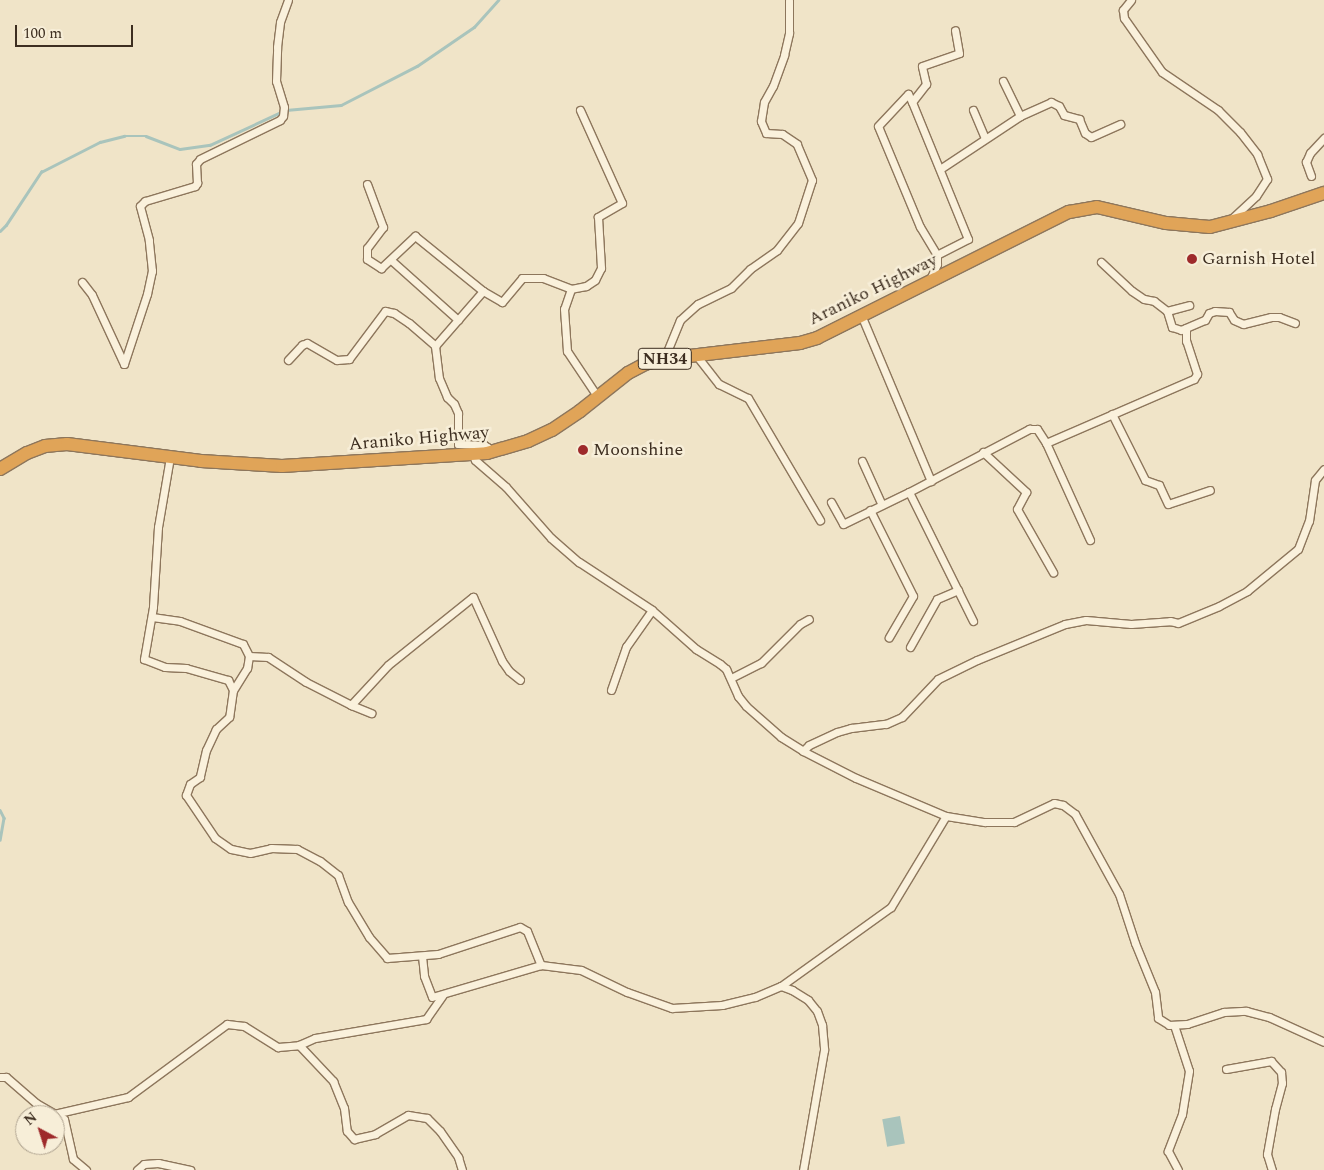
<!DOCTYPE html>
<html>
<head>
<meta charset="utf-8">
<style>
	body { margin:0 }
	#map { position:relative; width:1324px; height:1170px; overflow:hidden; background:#f0e4c8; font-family:Spectral,serif }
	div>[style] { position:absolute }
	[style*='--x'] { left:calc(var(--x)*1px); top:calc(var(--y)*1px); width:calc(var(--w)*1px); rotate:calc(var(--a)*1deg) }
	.water>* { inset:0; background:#a9c4bc; transform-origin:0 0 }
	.stream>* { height:2.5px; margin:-1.25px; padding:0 1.25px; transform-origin:1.25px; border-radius:1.25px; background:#a9c4bc }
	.roads { filter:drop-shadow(1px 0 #8d765c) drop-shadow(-1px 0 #8d765c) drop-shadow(0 1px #8d765c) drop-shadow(0 -1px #8d765c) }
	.street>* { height:7px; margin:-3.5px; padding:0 3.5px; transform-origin:3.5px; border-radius:3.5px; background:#faf1dc }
	.highway>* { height:12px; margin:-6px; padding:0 6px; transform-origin:6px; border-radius:6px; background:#e0a458 }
	.dots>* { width:14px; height:14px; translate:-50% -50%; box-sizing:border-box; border:2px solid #f7eed8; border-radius:50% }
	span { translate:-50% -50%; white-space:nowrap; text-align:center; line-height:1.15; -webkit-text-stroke:5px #f7eed8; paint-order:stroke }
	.shield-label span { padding:1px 4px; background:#f7eed8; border:1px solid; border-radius:4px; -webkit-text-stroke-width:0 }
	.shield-label { font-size:16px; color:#3d2e20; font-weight:700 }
	.poi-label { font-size:18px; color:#3d2e20 }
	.left { translate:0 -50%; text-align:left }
	.street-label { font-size:18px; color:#3d2e20 }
	.north { position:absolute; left:15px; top:1105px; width:50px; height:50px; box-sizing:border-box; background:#f7eed8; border:1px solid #ada18e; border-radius:50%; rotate:320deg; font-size:14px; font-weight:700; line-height:20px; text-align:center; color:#3d2e20 }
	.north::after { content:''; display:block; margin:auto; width:18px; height:22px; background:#9e2a2b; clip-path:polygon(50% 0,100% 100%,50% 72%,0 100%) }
	.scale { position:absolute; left:15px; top:25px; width:118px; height:22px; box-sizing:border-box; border:2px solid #3d2e20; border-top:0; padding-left:6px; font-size:15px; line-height:18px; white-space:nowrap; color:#3d2e20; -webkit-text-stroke:4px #f7eed8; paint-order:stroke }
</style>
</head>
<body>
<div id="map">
	<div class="water">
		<i style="left:900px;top:1116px;width:28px;height:18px;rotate:80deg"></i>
	</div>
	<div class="stream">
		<i style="--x:286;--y:110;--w:55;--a:-5.2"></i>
		<i style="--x:341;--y:105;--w:85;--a:-27.2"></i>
		<i style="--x:417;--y:66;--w:69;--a:-34.4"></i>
		<i style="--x:474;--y:27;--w:36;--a:-48"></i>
		<i style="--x:0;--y:231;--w:8;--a:-45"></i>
		<i style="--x:6;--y:225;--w:64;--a:-56.6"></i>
		<i style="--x:41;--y:172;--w:66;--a:-27"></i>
		<i style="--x:100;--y:142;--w:25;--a:-14"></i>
		<i style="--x:124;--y:136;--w:22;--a:0"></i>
		<i style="--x:146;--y:136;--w:36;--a:21"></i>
		<i style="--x:180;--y:149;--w:30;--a:-8"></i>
		<i style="--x:210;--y:145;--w:78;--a:-24.9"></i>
		<i style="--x:0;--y:810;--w:9;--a:63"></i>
		<i style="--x:4;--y:818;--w:22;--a:100"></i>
	</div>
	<div class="roads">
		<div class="street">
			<i style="--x:1131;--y:0;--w:13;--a:129"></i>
			<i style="--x:1123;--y:10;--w:8;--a:83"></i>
			<i style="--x:1124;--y:18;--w:66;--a:54.9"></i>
			<i style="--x:1162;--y:72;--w:68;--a:34.2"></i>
			<i style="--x:1218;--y:110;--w:31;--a:45"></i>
			<i style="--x:1240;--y:132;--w:28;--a:52"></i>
			<i style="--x:1257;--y:154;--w:27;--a:68"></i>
			<i style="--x:1267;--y:179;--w:20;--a:123"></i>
			<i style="--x:1256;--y:196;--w:35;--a:137"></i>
			<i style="--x:1003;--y:81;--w:39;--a:64"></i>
			<i style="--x:912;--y:102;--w:148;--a:67.8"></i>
			<i style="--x:968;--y:239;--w:35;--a:153"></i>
			<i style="--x:937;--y:255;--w:9;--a:90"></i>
			<i style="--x:937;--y:264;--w:17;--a:114"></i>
			<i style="--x:580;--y:110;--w:102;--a:65.7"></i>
			<i style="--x:622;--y:203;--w:28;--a:150"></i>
			<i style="--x:598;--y:217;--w:51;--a:86.6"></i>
			<i style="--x:601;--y:268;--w:13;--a:117"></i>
			<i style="--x:595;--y:280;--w:11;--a:146"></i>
			<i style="--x:586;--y:286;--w:15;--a:169"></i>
			<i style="--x:571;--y:289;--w:21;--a:109"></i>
			<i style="--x:564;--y:309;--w:42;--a:85.9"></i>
			<i style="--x:567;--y:351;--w:54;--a:56.3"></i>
			<i style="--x:973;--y:110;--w:30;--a:67"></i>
			<i style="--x:940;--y:169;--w:96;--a:-33.5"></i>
			<i style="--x:1020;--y:116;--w:34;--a:-24"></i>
			<i style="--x:1051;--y:102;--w:9;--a:27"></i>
			<i style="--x:1059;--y:106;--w:10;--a:61"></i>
			<i style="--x:1064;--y:115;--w:16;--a:15"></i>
			<i style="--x:1079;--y:119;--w:15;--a:67"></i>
			<i style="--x:1085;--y:133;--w:7;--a:34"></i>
			<i style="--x:1091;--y:137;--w:32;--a:-24"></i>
			<i style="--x:1311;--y:176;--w:15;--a:-110"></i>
			<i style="--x:1306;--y:162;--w:10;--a:-66"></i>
			<i style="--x:1310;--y:153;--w:21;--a:-47"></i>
			<i style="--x:367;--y:184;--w:46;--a:69.6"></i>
			<i style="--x:383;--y:227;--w:26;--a:127"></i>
			<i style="--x:367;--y:248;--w:11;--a:90"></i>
			<i style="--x:367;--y:259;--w:17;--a:33"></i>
			<i style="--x:381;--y:268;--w:47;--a:-43.3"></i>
			<i style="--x:415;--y:236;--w:87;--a:39"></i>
			<i style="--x:483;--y:291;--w:22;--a:30"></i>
			<i style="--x:502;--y:302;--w:31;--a:-50"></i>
			<i style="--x:522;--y:278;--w:21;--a:0"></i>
			<i style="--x:543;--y:278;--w:30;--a:21"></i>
			<i style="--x:937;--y:255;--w:33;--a:-121"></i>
			<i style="--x:920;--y:227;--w:109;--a:-112.6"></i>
			<i style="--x:878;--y:126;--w:44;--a:-46.8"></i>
			<i style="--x:908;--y:94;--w:9;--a:63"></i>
			<i style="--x:912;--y:102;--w:23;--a:-52"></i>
			<i style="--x:926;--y:84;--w:18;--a:-103"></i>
			<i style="--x:922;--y:66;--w:39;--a:-19"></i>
			<i style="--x:959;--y:53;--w:23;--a:-100"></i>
			<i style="--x:391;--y:260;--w:90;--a:41.8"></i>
			<i style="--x:1101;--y:262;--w:42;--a:43.1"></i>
			<i style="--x:1132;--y:291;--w:14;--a:34"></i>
			<i style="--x:1144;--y:299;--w:10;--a:11"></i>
			<i style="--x:1154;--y:301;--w:16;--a:38"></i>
			<i style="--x:1167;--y:311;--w:23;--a:-15"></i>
			<i style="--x:82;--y:282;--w:16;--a:52"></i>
			<i style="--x:92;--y:295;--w:76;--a:65.1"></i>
			<i style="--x:483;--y:291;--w:73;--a:131.1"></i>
			<i style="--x:435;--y:346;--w:32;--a:83"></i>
			<i style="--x:439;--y:378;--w:21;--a:67"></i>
			<i style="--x:447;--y:397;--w:10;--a:45"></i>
			<i style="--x:454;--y:404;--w:10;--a:66"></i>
			<i style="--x:458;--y:413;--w:31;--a:90"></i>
			<i style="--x:458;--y:444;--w:26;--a:2"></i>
			<i style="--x:484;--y:445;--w:4;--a:34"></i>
			<i style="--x:487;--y:447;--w:6;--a:90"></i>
			<i style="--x:1167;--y:311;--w:17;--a:73"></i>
			<i style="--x:1172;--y:327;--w:9;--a:18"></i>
			<i style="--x:1181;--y:330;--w:26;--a:-23"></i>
			<i style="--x:1205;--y:320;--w:8;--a:-60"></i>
			<i style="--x:1209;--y:313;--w:6;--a:-18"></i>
			<i style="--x:1215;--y:311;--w:14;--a:4"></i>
			<i style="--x:1229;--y:312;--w:9;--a:58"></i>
			<i style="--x:1234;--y:320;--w:10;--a:24"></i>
			<i style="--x:1243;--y:324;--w:29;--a:-14"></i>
			<i style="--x:1271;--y:317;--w:8;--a:0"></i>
			<i style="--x:1279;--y:317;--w:17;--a:21"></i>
			<i style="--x:862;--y:317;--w:178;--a:67.2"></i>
			<i style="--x:696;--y:355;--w:37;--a:52"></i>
			<i style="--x:719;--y:384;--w:32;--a:26"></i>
			<i style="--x:748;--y:398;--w:142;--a:59.5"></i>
			<i style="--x:664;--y:359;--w:42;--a:-67.7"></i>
			<i style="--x:680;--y:320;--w:24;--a:-42"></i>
			<i style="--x:698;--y:304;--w:37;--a:-26"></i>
			<i style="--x:731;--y:288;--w:27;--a:-45"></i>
			<i style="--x:750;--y:269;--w:33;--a:-35"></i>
			<i style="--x:777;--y:250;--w:34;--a:-52"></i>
			<i style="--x:798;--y:223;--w:45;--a:-72"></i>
			<i style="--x:812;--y:180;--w:39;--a:-113"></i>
			<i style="--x:797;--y:144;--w:18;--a:-146"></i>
			<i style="--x:782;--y:134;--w:16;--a:-176"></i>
			<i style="--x:766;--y:133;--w:13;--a:-113"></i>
			<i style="--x:761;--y:121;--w:19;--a:-81"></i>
			<i style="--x:764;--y:102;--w:18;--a:-61"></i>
			<i style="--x:773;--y:86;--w:33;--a:-70"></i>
			<i style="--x:784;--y:55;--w:23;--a:-77"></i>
			<i style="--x:789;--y:33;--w:33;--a:-90"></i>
			<i style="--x:288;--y:360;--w:21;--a:-47"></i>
			<i style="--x:302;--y:345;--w:5;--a:-22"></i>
			<i style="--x:307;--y:343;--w:34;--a:30"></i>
			<i style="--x:337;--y:360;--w:12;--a:-5"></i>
			<i style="--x:349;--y:359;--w:60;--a:-53.1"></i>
			<i style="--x:385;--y:311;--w:9;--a:13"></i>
			<i style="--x:394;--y:313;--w:18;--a:34"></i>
			<i style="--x:409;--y:323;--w:35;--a:41"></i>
			<i style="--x:124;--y:364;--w:74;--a:-71.8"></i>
			<i style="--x:147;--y:294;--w:24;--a:-78"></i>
			<i style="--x:152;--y:271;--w:31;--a:-96"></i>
			<i style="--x:149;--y:240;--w:35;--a:-105"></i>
			<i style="--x:140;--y:206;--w:7;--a:-45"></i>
			<i style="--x:145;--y:201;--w:52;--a:-16.7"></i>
			<i style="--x:195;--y:186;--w:4;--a:-56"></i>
			<i style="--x:197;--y:183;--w:19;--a:-93"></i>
			<i style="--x:196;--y:164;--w:6;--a:-51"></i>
			<i style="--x:200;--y:159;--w:89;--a:-26"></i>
			<i style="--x:280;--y:120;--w:5;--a:-53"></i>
			<i style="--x:283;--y:116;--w:9;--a:-84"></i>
			<i style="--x:284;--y:107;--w:27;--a:-107"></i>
			<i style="--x:276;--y:81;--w:34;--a:-88"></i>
			<i style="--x:277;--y:47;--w:25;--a:-83"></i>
			<i style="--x:280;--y:22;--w:23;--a:-70"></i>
			<i style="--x:1112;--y:414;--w:74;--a:63.4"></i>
			<i style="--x:1145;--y:480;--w:15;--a:20"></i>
			<i style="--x:1159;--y:485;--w:21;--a:65"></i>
			<i style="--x:1168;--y:504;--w:44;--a:-18.4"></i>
			<i style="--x:983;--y:452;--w:59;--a:42.9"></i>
			<i style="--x:1026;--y:492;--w:19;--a:118"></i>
			<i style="--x:1017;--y:509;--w:73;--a:60.3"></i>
			<i style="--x:473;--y:454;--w:6;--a:72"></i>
			<i style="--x:475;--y:460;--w:41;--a:41.1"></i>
			<i style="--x:506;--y:487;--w:68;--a:48.6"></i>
			<i style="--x:551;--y:538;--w:37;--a:41"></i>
			<i style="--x:579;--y:562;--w:87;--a:33.3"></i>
			<i style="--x:652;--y:610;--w:59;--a:41.6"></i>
			<i style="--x:696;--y:649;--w:28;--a:32"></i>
			<i style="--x:720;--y:664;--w:8;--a:40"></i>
			<i style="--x:726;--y:669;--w:30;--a:66"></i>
			<i style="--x:738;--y:696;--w:13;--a:51"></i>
			<i style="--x:746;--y:706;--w:47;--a:41.5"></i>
			<i style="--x:781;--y:737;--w:26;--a:32"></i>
			<i style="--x:803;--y:751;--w:59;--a:27"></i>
			<i style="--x:856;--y:778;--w:98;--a:22.9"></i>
			<i style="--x:946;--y:816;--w:39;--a:9"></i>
			<i style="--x:985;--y:822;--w:29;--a:0"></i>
			<i style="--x:1014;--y:822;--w:44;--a:-25.4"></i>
			<i style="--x:1054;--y:803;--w:9;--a:13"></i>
			<i style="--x:1063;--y:805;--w:15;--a:37"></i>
			<i style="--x:1075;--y:814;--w:91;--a:61.2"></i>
			<i style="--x:1119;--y:894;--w:52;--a:71.9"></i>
			<i style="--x:1135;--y:943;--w:53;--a:67.8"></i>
			<i style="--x:1155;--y:992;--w:26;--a:83"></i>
			<i style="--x:1158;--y:1018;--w:13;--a:32"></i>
			<i style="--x:1169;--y:1025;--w:18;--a:-3"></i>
			<i style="--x:1187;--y:1024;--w:39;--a:-18"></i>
			<i style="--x:1224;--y:1012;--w:22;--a:-3"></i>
			<i style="--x:1246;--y:1011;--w:24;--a:15"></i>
			<i style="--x:1269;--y:1017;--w:60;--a:24.4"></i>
			<i style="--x:170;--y:457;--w:71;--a:99.7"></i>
			<i style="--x:158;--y:527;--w:80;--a:93.6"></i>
			<i style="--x:153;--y:607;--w:53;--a:99.8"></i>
			<i style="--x:144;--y:659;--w:22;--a:21"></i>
			<i style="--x:165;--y:667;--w:21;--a:3"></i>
			<i style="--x:186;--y:668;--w:44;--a:15.9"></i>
			<i style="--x:228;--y:680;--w:11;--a:63"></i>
			<i style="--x:233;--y:690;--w:27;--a:98"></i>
			<i style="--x:229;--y:717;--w:18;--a:137"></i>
			<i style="--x:216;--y:729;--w:23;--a:115"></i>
			<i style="--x:206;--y:750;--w:28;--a:103"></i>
			<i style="--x:200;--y:777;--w:12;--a:145"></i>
			<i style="--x:190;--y:784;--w:12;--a:110"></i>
			<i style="--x:186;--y:795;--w:52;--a:56"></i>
			<i style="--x:215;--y:838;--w:19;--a:35"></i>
			<i style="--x:231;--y:849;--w:19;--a:12"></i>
			<i style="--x:250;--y:853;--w:22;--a:-13"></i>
			<i style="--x:271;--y:848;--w:26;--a:2"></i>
			<i style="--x:297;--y:849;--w:26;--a:28"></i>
			<i style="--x:320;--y:861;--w:23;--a:38"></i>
			<i style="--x:338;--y:875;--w:29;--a:70"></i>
			<i style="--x:348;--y:902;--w:41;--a:59"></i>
			<i style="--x:369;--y:937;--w:28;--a:49"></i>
			<i style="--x:387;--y:958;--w:51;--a:-4.5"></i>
			<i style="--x:438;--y:954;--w:86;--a:-18.2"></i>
			<i style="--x:520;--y:927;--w:8;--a:30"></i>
			<i style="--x:527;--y:931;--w:37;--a:68"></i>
			<i style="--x:862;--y:461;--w:48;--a:65.6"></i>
			<i style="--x:909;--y:492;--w:144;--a:63.6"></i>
			<i style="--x:831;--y:502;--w:25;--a:61"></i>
			<i style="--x:843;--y:524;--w:73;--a:-25.9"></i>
			<i style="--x:909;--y:492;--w:136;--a:-27.7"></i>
			<i style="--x:1029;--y:429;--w:8;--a:0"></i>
			<i style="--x:1037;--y:429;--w:17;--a:57"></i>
			<i style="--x:870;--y:510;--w:96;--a:63.4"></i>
			<i style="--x:913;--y:596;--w:48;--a:120.3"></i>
			<i style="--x:1090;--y:540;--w:107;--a:-114.4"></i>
			<i style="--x:1046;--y:443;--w:161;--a:-23.4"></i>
			<i style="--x:1194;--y:379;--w:6;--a:-59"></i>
			<i style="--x:1197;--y:374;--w:35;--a:-108"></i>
			<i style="--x:1186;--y:341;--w:13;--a:-90"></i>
			<i style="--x:152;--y:617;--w:28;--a:8"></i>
			<i style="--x:180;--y:621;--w:67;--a:20.1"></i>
			<i style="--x:243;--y:644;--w:13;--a:63"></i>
			<i style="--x:249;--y:656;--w:12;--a:99"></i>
			<i style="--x:247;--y:668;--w:26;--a:122"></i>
			<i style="--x:910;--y:647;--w:55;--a:-60.6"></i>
			<i style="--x:937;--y:599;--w:23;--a:-23"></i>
			<i style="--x:249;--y:656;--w:19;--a:3"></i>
			<i style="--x:268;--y:657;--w:45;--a:33.3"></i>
			<i style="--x:306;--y:682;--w:51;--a:27.1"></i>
			<i style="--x:351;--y:705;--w:22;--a:22"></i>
			<i style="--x:731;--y:678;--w:34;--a:-27"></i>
			<i style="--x:761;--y:663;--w:55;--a:-45"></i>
			<i style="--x:800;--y:624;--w:10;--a:-29"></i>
			<i style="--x:611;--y:690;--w:46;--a:-70.8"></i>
			<i style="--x:626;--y:647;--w:45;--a:-54.9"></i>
			<i style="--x:351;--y:705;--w:54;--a:-47.2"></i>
			<i style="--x:388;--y:665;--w:109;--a:-38.7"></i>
			<i style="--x:473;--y:597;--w:70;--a:65.6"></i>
			<i style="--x:502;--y:661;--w:12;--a:55"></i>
			<i style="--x:509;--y:671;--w:14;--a:39"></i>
			<i style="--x:803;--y:751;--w:8;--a:-45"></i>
			<i style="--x:809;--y:745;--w:31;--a:-25"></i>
			<i style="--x:837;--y:732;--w:15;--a:-16"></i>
			<i style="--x:851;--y:728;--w:35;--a:-7"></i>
			<i style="--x:886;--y:724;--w:17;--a:-24"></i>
			<i style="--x:902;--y:717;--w:52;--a:-46.5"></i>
			<i style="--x:938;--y:679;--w:43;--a:-26"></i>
			<i style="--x:977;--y:660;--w:95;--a:-22.2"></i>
			<i style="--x:1065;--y:624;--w:21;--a:-11"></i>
			<i style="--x:1086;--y:620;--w:45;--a:5.1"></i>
			<i style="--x:1131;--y:624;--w:39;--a:-4"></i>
			<i style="--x:1170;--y:621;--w:8;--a:14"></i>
			<i style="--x:1178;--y:623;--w:44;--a:-22.5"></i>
			<i style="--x:1219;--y:606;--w:32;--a:-28"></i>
			<i style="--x:1247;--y:591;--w:66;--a:-39.5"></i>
			<i style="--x:1298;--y:549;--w:30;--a:-69"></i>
			<i style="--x:1309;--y:521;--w:41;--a:-81.7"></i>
			<i style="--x:1315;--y:480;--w:14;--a:-51"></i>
			<i style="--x:422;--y:956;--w:20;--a:84"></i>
			<i style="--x:424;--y:976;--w:22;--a:69"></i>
			<i style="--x:432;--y:997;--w:114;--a:-16.4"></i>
			<i style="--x:541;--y:965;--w:40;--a:7.1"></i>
			<i style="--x:581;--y:970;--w:51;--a:25.6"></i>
			<i style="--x:627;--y:992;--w:48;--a:19.6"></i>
			<i style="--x:672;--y:1008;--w:50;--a:-3.4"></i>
			<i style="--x:722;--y:1005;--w:34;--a:-14"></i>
			<i style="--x:755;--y:997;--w:28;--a:-23"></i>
			<i style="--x:781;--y:986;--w:135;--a:-35.7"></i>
			<i style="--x:891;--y:907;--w:106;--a:-58.9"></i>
			<i style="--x:781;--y:986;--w:12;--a:20"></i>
			<i style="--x:792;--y:990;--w:19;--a:32"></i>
			<i style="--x:808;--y:1000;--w:14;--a:51"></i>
			<i style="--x:817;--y:1011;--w:15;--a:70"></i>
			<i style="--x:822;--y:1025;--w:25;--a:85"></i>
			<i style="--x:824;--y:1050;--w:122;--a:99.9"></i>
			<i style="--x:1174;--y:1025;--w:48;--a:71.9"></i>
			<i style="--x:1189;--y:1071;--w:44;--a:99.2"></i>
			<i style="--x:1182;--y:1114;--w:40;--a:111"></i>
			<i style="--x:1168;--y:1151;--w:21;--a:62"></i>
			<i style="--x:299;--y:1045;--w:17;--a:-24"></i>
			<i style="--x:315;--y:1038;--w:113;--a:-9.7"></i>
			<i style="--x:426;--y:1019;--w:29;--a:-55"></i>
			<i style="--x:1226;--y:1069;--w:46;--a:-10.1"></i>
			<i style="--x:1271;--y:1061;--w:15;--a:48"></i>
			<i style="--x:1281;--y:1072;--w:11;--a:85"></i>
			<i style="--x:1282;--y:1083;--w:27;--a:105"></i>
			<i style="--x:1275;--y:1109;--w:46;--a:100.1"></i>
			<i style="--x:1267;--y:1154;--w:17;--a:73"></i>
			<i style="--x:0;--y:1077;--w:6;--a:0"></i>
			<i style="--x:6;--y:1077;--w:40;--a:41"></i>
			<i style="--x:36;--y:1103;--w:32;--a:30"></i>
			<i style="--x:64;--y:1119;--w:41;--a:77.3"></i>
			<i style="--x:73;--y:1159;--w:17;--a:40"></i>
			<i style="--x:54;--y:1114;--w:76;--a:-12.9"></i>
			<i style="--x:128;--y:1097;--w:123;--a:-36.4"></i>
			<i style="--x:227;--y:1024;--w:17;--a:7"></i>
			<i style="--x:244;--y:1026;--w:40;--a:32"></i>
			<i style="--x:278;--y:1047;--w:21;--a:-5"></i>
			<i style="--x:299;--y:1045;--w:50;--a:46.6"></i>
			<i style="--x:333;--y:1081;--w:29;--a:68"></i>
			<i style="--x:344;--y:1108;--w:23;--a:83"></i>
			<i style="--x:347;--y:1131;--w:11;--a:49"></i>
			<i style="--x:354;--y:1139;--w:22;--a:-13"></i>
			<i style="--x:375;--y:1134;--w:38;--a:-30"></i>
			<i style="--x:408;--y:1115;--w:19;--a:9"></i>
			<i style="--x:427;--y:1118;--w:18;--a:45"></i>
			<i style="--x:440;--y:1131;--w:32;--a:55"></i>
			<i style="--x:458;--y:1157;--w:14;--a:73"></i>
			<i style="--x:137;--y:1170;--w:9;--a:-41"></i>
			<i style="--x:144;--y:1164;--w:14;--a:-4"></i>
			<i style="--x:158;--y:1163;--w:33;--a:12"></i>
		</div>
		<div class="highway">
			<i style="--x:0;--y:469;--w:31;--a:-31"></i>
			<i style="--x:27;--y:453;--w:19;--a:-21"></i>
			<i style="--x:45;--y:446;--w:22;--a:-5"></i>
			<i style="--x:67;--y:444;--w:135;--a:7.2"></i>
			<i style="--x:201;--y:461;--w:81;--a:3.5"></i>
			<i style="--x:282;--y:466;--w:205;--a:-3.6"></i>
			<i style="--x:487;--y:453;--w:43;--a:-16.3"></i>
			<i style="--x:528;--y:441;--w:26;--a:-25"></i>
			<i style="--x:552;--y:430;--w:34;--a:-34"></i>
			<i style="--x:580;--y:411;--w:61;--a:-38.4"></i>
			<i style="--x:628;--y:373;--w:19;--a:-28"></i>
			<i style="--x:645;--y:364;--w:20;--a:-15"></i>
			<i style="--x:664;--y:359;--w:137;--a:-6.7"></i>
			<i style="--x:800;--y:343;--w:18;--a:-16"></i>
			<i style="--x:817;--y:338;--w:282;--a:-26.6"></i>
			<i style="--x:1069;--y:212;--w:28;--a:-10"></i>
			<i style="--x:1097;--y:207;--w:71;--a:13.1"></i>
			<i style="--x:1166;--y:223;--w:44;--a:5.2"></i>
			<i style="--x:1210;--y:227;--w:63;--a:-14.7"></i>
			<i style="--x:1271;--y:211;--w:56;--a:-18.8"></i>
		</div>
	</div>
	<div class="dots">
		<i style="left:1192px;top:259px;background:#9e2a2b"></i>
		<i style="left:583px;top:450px;background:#9e2a2b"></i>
	</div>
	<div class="shield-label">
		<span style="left:665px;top:359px">NH34</span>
	</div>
	<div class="poi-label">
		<span class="left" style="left:1202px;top:259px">Garnish Hotel</span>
		<span class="left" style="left:593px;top:450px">Moonshine</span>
	</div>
	<div class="street-label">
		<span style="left:873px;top:290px;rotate:-26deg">Araniko Highway</span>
		<span style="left:419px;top:439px;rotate:-5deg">Araniko Highway</span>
	</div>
	<div class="north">N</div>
	<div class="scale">100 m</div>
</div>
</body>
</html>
